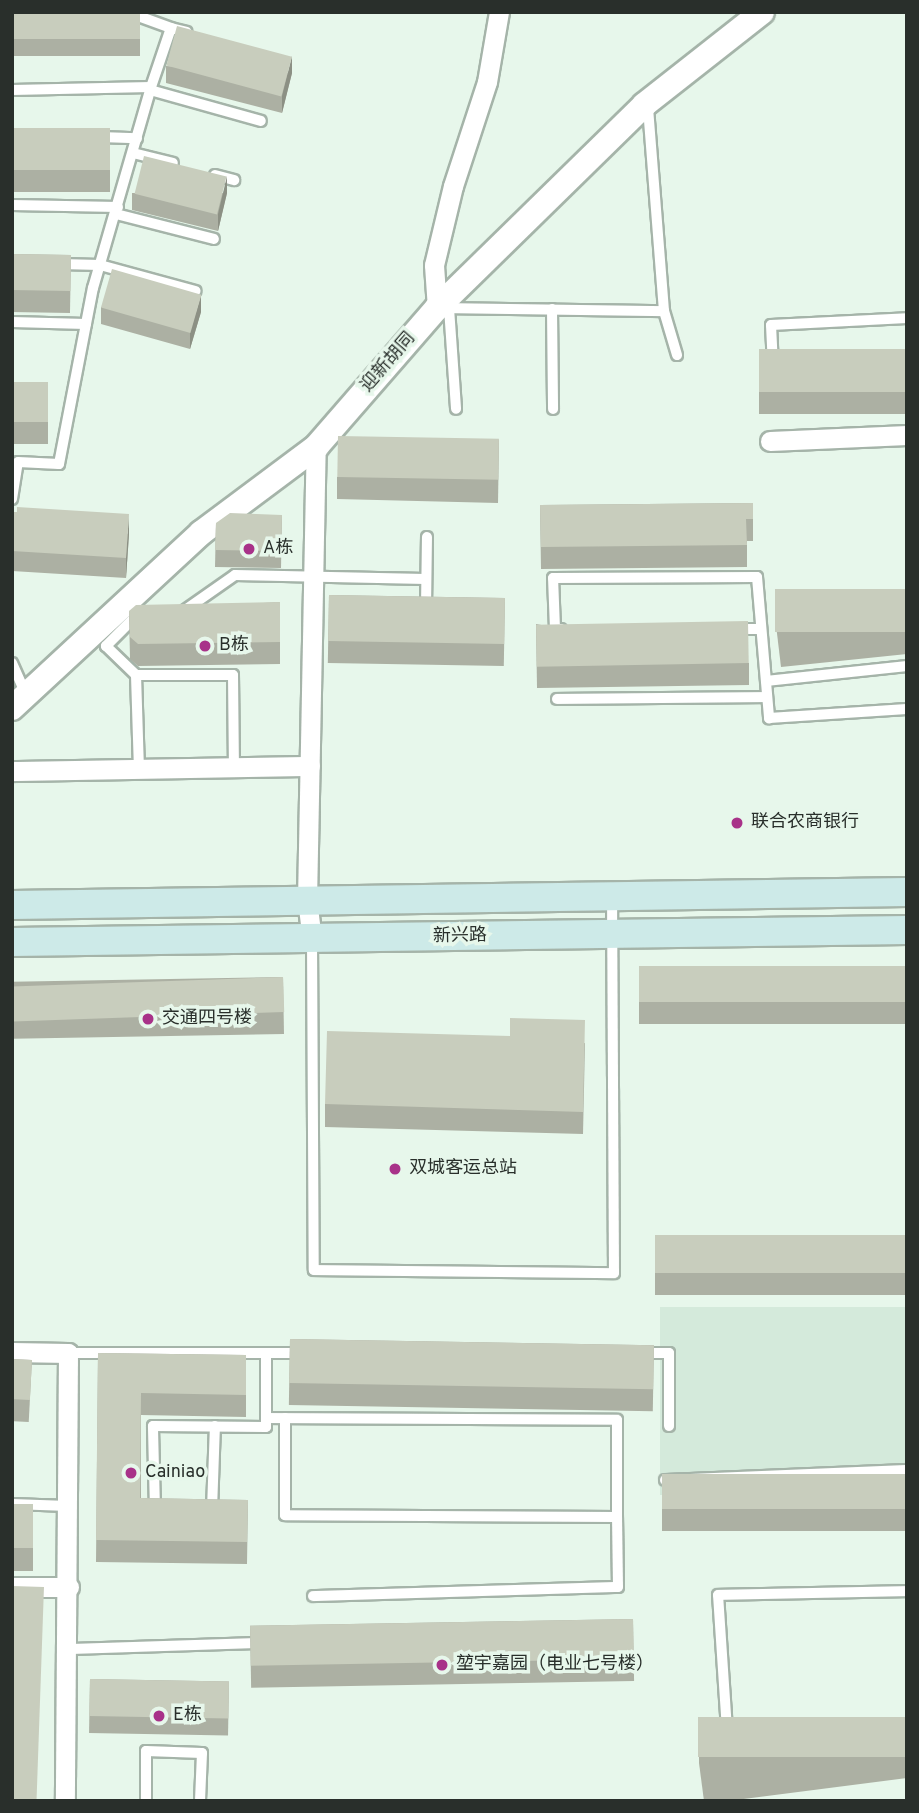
<!DOCTYPE html>
<html>
<head>
<meta charset="utf-8">
<style>
	body { margin:0 }
	#map { position:relative; width:919px; height:1813px; overflow:hidden; background:#e7f7eb; font-family:Overpass,"Noto Sans SC",sans-serif }
	div>[style] { position:absolute }
	[style*='--x'] { left:calc(var(--x)*1px); top:calc(var(--y)*1px); width:calc(var(--w)*1px); rotate:calc(var(--a)*1deg) }
	.built>* { inset:0; background:#d4eadb; transform-origin:0 0 }
	.roads { filter:drop-shadow(2px 0 #a5b4a9) drop-shadow(-2px 0 #a5b4a9) drop-shadow(0 2px #a5b4a9) drop-shadow(0 -2px #a5b4a9) }
	.service>* { height:10px; margin:-5px; padding:0 5px; transform-origin:5px; border-radius:5px; background:#fff }
	.minor>* { height:19px; margin:-9.5px; padding:0 9.5px; transform-origin:9.5px; border-radius:9.5px; background:#fff }
	.tertiary>* { height:24px; margin:-12px; padding:0 12px; transform-origin:12px; border-radius:12px; background:#fff }
	.secondary>* { height:28px; margin:-14px; padding:0 14px; transform-origin:14px; border-radius:14px; background:#cdeae8 }
	.wall>* { inset:0; background:#acb0a3; transform-origin:0 0 }
	.shaded-wall>* { inset:0; background:#8c9084 }
	.building>* { inset:0; background:#c8cdbd; transform-origin:0 0 }
	.dots>* { width:19px; height:19px; translate:-50% -50%; box-sizing:border-box; border:4px solid #e7f7eb; border-radius:50% }
	span { translate:-50% -50%; white-space:nowrap; text-align:center; line-height:1.15; -webkit-text-stroke:7px #e7f7eb; paint-order:stroke }
	.street-label { font-size:18px; color:#292f2b }
	.poi-label { font-size:18px; color:#292f2b }
	.left { translate:0 -50%; text-align:left }
	.frame { position:absolute; inset:0; border:14px solid #292f2b; pointer-events:none }
</style>
</head>
<body>
<div id="map">
	<div class="built">
		<i style="left:907px;top:1307px;width:188px;height:247px;rotate:90deg"></i>
	</div>
	<div class="roads">
		<div class="service">
			<i style="--x:127;--y:12;--w:47;--a:20"></i>
			<i style="--x:12;--y:90;--w:139;--a:-1.2"></i>
			<i style="--x:150;--y:90;--w:115;--a:15.6"></i>
			<i style="--x:100;--y:137;--w:37;--a:2"></i>
			<i style="--x:133;--y:153;--w:41;--a:14"></i>
			<i style="--x:215;--y:175;--w:20;--a:15"></i>
			<i style="--x:12;--y:205;--w:106;--a:1.1"></i>
			<i style="--x:116;--y:214;--w:101;--a:14.3"></i>
			<i style="--x:60;--y:264;--w:40;--a:1.4"></i>
			<i style="--x:100;--y:265;--w:99;--a:15.2"></i>
			<i style="--x:444;--y:308;--w:220;--a:0.8"></i>
			<i style="--x:664;--y:311;--w:206;--a:-94.5"></i>
			<i style="--x:449;--y:308;--w:101;--a:86"></i>
			<i style="--x:552;--y:309;--w:100;--a:89.4"></i>
			<i style="--x:664;--y:311;--w:46;--a:73.5"></i>
			<i style="--x:12;--y:322;--w:74;--a:1.5"></i>
			<i style="--x:773;--y:366;--w:41;--a:-92.8"></i>
			<i style="--x:771;--y:325;--w:136;--a:-2.9"></i>
			<i style="--x:12;--y:499;--w:37;--a:-81"></i>
			<i style="--x:18;--y:462;--w:41;--a:2.8"></i>
			<i style="--x:59;--y:464;--w:179;--a:-79.1"></i>
			<i style="--x:93;--y:288;--w:206;--a:-73.9"></i>
			<i style="--x:150;--y:90;--w:65;--a:-71.3"></i>
			<i style="--x:171;--y:28;--w:16;--a:14"></i>
			<i style="--x:426;--y:607;--w:70;--a:-89.2"></i>
			<i style="--x:185;--y:610;--w:61;--a:-35"></i>
			<i style="--x:235;--y:575;--w:191;--a:1.2"></i>
			<i style="--x:137;--y:615;--w:44;--a:135"></i>
			<i style="--x:106;--y:646;--w:42;--a:44"></i>
			<i style="--x:136;--y:675;--w:97;--a:0"></i>
			<i style="--x:233;--y:675;--w:92;--a:89.4"></i>
			<i style="--x:561;--y:629;--w:6;--a:180"></i>
			<i style="--x:555;--y:629;--w:51;--a:-92.2"></i>
			<i style="--x:553;--y:578;--w:204;--a:-0.3"></i>
			<i style="--x:757;--y:577;--w:142;--a:85.1"></i>
			<i style="--x:769;--y:718;--w:138;--a:-3.7"></i>
			<i style="--x:737;--y:629;--w:24;--a:0"></i>
			<i style="--x:12;--y:663;--w:35;--a:66"></i>
			<i style="--x:136;--y:675;--w:94;--a:88.2"></i>
			<i style="--x:766;--y:681;--w:142;--a:-6.1"></i>
			<i style="--x:557;--y:699;--w:210;--a:-0.5"></i>
			<i style="--x:312;--y:940;--w:330;--a:89.7"></i>
			<i style="--x:314;--y:1270;--w:300;--a:0.6"></i>
			<i style="--x:614;--y:1273;--w:373;--a:-90.3"></i>
			<i style="--x:68;--y:1353;--w:234;--a:0"></i>
			<i style="--x:643;--y:1353;--w:26;--a:0"></i>
			<i style="--x:669;--y:1353;--w:73;--a:90"></i>
			<i style="--x:266;--y:1418;--w:351;--a:0.3"></i>
			<i style="--x:617;--y:1420;--w:97;--a:90"></i>
			<i style="--x:617;--y:1517;--w:332;--a:-179.7"></i>
			<i style="--x:285;--y:1515;--w:97;--a:-90"></i>
			<i style="--x:665;--y:1480;--w:242;--a:-2.4"></i>
			<i style="--x:12;--y:1504;--w:56;--a:2"></i>
			<i style="--x:155;--y:1510;--w:84;--a:-91.4"></i>
			<i style="--x:153;--y:1426;--w:113;--a:0.5"></i>
			<i style="--x:266;--y:1427;--w:74;--a:-90"></i>
			<i style="--x:212;--y:1510;--w:84;--a:-88"></i>
			<i style="--x:313;--y:1596;--w:305;--a:-1.7"></i>
			<i style="--x:618;--y:1587;--w:70;--a:-90.8"></i>
			<i style="--x:68;--y:1649;--w:192;--a:-1.8"></i>
			<i style="--x:734;--y:1744;--w:6;--a:171"></i>
			<i style="--x:728;--y:1745;--w:150;--a:-93.8"></i>
			<i style="--x:718;--y:1595;--w:189;--a:-1.2"></i>
			<i style="--x:146;--y:1801;--w:50;--a:-90"></i>
			<i style="--x:146;--y:1751;--w:56;--a:2"></i>
			<i style="--x:202;--y:1753;--w:48;--a:92.4"></i>
		</div>
		<div class="minor">
			<i style="--x:437;--y:308;--w:43;--a:-94"></i>
			<i style="--x:434;--y:265;--w:81;--a:-76.5"></i>
			<i style="--x:453;--y:186;--w:109;--a:-71.9"></i>
			<i style="--x:487;--y:82;--w:71;--a:-80.3"></i>
			<i style="--x:770;--y:441;--w:137;--a:-2.5"></i>
			<i style="--x:12;--y:771;--w:298;--a:-1"></i>
			<i style="--x:312;--y:940;--w:39;--a:-97"></i>
			<i style="--x:307;--y:901;--w:454;--a:-88.9"></i>
			<i style="--x:12;--y:1352;--w:56;--a:1"></i>
			<i style="--x:68;--y:1353;--w:448;--a:90.4"></i>
			<i style="--x:12;--y:1587;--w:57;--a:0"></i>
		</div>
		<div class="tertiary">
			<i style="--x:12;--y:708;--w:258;--a:-42.8"></i>
			<i style="--x:201;--y:533;--w:144;--a:-36.8"></i>
			<i style="--x:316;--y:447;--w:184;--a:-49"></i>
			<i style="--x:437;--y:308;--w:290;--a:-44.4"></i>
			<i style="--x:644;--y:105;--w:150;--a:-38.2"></i>
		</div>
		<div class="secondary">
			<i style="--x:12;--y:905;--w:895;--a:-0.83"></i>
			<i style="--x:12;--y:942;--w:895;--a:-0.77"></i>
		</div>
	</div>
	<div class="wall">
		<i style="left:12px;top:12px;width:128px;height:44px"></i>
		<i style="clip-path:polygon(166px 66px,292px 73px,282px 113px,166px 83px)"></i>
		<i style="left:12px;top:128px;width:98px;height:64px"></i>
		<i style="clip-path:polygon(132px 193px,227px 193px,218px 231px,132px 210px)"></i>
		<i style="left:12px;top:254px;width:59px;height:58px;rotate:1deg"></i>
		<i style="clip-path:polygon(101px 307px,201px 312px,190px 349px,101px 324px)"></i>
		<i style="left:907px;top:349px;width:65px;height:148px;rotate:90deg"></i>
		<i style="left:12px;top:382px;width:36px;height:62px"></i>
		<i style="clip-path:polygon(499px 440px,498px 503px,337px 499px,337px 477px)"></i>
		<i style="clip-path:polygon(753px 503px,753px 541px,747px 541px,747px 567px,541px 569px,540px 505px)"></i>
		<i style="clip-path:polygon(12px 512px,129px 534px,126px 578px,12px 571px)"></i>
		<i style="clip-path:polygon(282px 515px,281px 568px,215px 567px,216px 523px)"></i>
		<i style="clip-path:polygon(907px 589px,907px 654px,781px 667px,776px 625px,776px 603px)"></i>
		<i style="left:329px;top:595px;width:176px;height:68px;rotate:1deg"></i>
		<i style="clip-path:polygon(280px 602px,280px 664px,138px 666px,130px 659px,129px 611px)"></i>
		<i style="clip-path:polygon(536px 624px,749px 663px,749px 685px,537px 688px)"></i>
		<i style="left:907px;top:966px;width:58px;height:268px;rotate:90deg"></i>
		<i style="left:283px;top:977px;width:57px;height:271px;rotate:89deg"></i>
		<i style="clip-path:polygon(585px 1043px,583px 1134px,325px 1127px,325px 1104px)"></i>
		<i style="left:907px;top:1235px;width:60px;height:252px;rotate:90deg"></i>
		<i style="left:290px;top:1339px;width:364px;height:66px;rotate:1deg"></i>
		<i style="clip-path:polygon(98px 1353px,246px 1355px,246px 1417px,141px 1415px,141px 1498px,248px 1500px,247px 1564px,96px 1562px)"></i>
		<i style="left:12px;top:1359px;width:20px;height:62px;rotate:3deg"></i>
		<i style="left:907px;top:1474px;width:57px;height:245px;rotate:90deg"></i>
		<i style="left:12px;top:1504px;width:21px;height:67px"></i>
		<i style="left:633px;top:1619px;width:62px;height:383px;rotate:89deg"></i>
		<i style="left:90px;top:1679px;width:139px;height:54px;rotate:1deg"></i>
		<i style="clip-path:polygon(907px 1717px,907px 1778px,728px 1801px,704px 1801px,699px 1763px,699px 1742px)"></i>
	</div>
	<div class="shaded-wall">
		<i style="clip-path:polygon(292px 56px,292px 73px,282px 113px,282px 96px)"></i>
		<i style="clip-path:polygon(227px 176px,227px 193px,218px 231px,218px 214px)"></i>
		<i style="clip-path:polygon(201px 295px,201px 312px,190px 349px,190px 332px)"></i>
		<i style="clip-path:polygon(129px 514px,129px 534px,126px 578px,126px 558px)"></i>
	</div>
	<div class="building">
		<i style="left:12px;top:12px;width:128px;height:27px"></i>
		<i style="left:177px;top:26px;width:119px;height:41px;rotate:15deg"></i>
		<i style="left:12px;top:128px;width:98px;height:42px"></i>
		<i style="left:144px;top:156px;width:85px;height:39px;rotate:14deg"></i>
		<i style="left:12px;top:254px;width:59px;height:36px;rotate:1deg"></i>
		<i style="left:112px;top:269px;width:93px;height:40px;rotate:16deg"></i>
		<i style="left:907px;top:349px;width:43px;height:148px;rotate:90deg"></i>
		<i style="left:12px;top:382px;width:36px;height:40px"></i>
		<i style="left:338px;top:436px;width:161px;height:41px;rotate:1deg"></i>
		<i style="clip-path:polygon(753px 503px,753px 519px,746px 519px,747px 545px,541px 547px,540px 505px)"></i>
		<i style="clip-path:polygon(17px 507px,129px 514px,126px 558px,12px 551px,12px 512px,17px 512px)"></i>
		<i style="clip-path:polygon(230px 513px,282px 515px,281px 551px,215px 550px,216px 523px)"></i>
		<i style="left:907px;top:589px;width:43px;height:132px;rotate:90deg"></i>
		<i style="left:329px;top:595px;width:176px;height:46px;rotate:1deg"></i>
		<i style="clip-path:polygon(280px 602px,280px 642px,138px 644px,130px 637px,129px 611px,136px 605px)"></i>
		<i style="left:748px;top:621px;width:42px;height:212px;rotate:89deg"></i>
		<i style="left:907px;top:966px;width:36px;height:268px;rotate:90deg"></i>
		<i style="left:283px;top:977px;width:35px;height:271px;rotate:88deg"></i>
		<i style="clip-path:polygon(510px 1018px,585px 1020px,583px 1112px,325px 1104px,327px 1031px,510px 1036px)"></i>
		<i style="left:907px;top:1235px;width:38px;height:252px;rotate:90deg"></i>
		<i style="left:290px;top:1339px;width:364px;height:44px;rotate:1deg"></i>
		<i style="clip-path:polygon(98px 1353px,246px 1355px,246px 1395px,141px 1393px,140px 1498px,248px 1500px,247px 1542px,96px 1540px)"></i>
		<i style="left:12px;top:1359px;width:20px;height:40px;rotate:3deg"></i>
		<i style="left:907px;top:1474px;width:35px;height:245px;rotate:90deg"></i>
		<i style="left:12px;top:1504px;width:21px;height:44px"></i>
		<i style="left:12px;top:1586px;width:32px;height:215px;rotate:2deg"></i>
		<i style="left:633px;top:1619px;width:40px;height:383px;rotate:89deg"></i>
		<i style="left:90px;top:1679px;width:139px;height:37px;rotate:1deg"></i>
		<i style="left:907px;top:1717px;width:40px;height:209px;rotate:90deg"></i>
	</div>
	<div class="dots">
		<i style="left:249px;top:549px;background:#a83289"></i>
		<i style="left:205px;top:646px;background:#a83289"></i>
		<i style="left:737px;top:823px;background:#a83289"></i>
		<i style="left:148px;top:1019px;background:#a83289"></i>
		<i style="left:395px;top:1169px;background:#a83289"></i>
		<i style="left:131px;top:1473px;background:#a83289"></i>
		<i style="left:442px;top:1665px;background:#a83289"></i>
		<i style="left:159px;top:1716px;background:#a83289"></i>
	</div>
	<div class="street-label">
		<span style="left:389px;top:363px;rotate:-49deg">迎新胡同</span>
		<span style="left:460px;top:937px;rotate:-1deg">新兴路</span>
	</div>
	<div class="poi-label">
		<span class="left" style="left:263px;top:549px">A栋</span>
		<span class="left" style="left:219px;top:646px">B栋</span>
		<span class="left" style="left:751px;top:823px">联合农商银行</span>
		<span class="left" style="left:162px;top:1019px">交通四号楼</span>
		<span class="left" style="left:409px;top:1169px">双城客运总站</span>
		<span class="left" style="left:145px;top:1473px">Cainiao</span>
		<span class="left" style="left:456px;top:1665px">堃宇嘉园（电业七号楼）</span>
		<span class="left" style="left:173px;top:1716px">E栋</span>
	</div>
	<div class="frame"></div>
</div>
</body>
</html>
